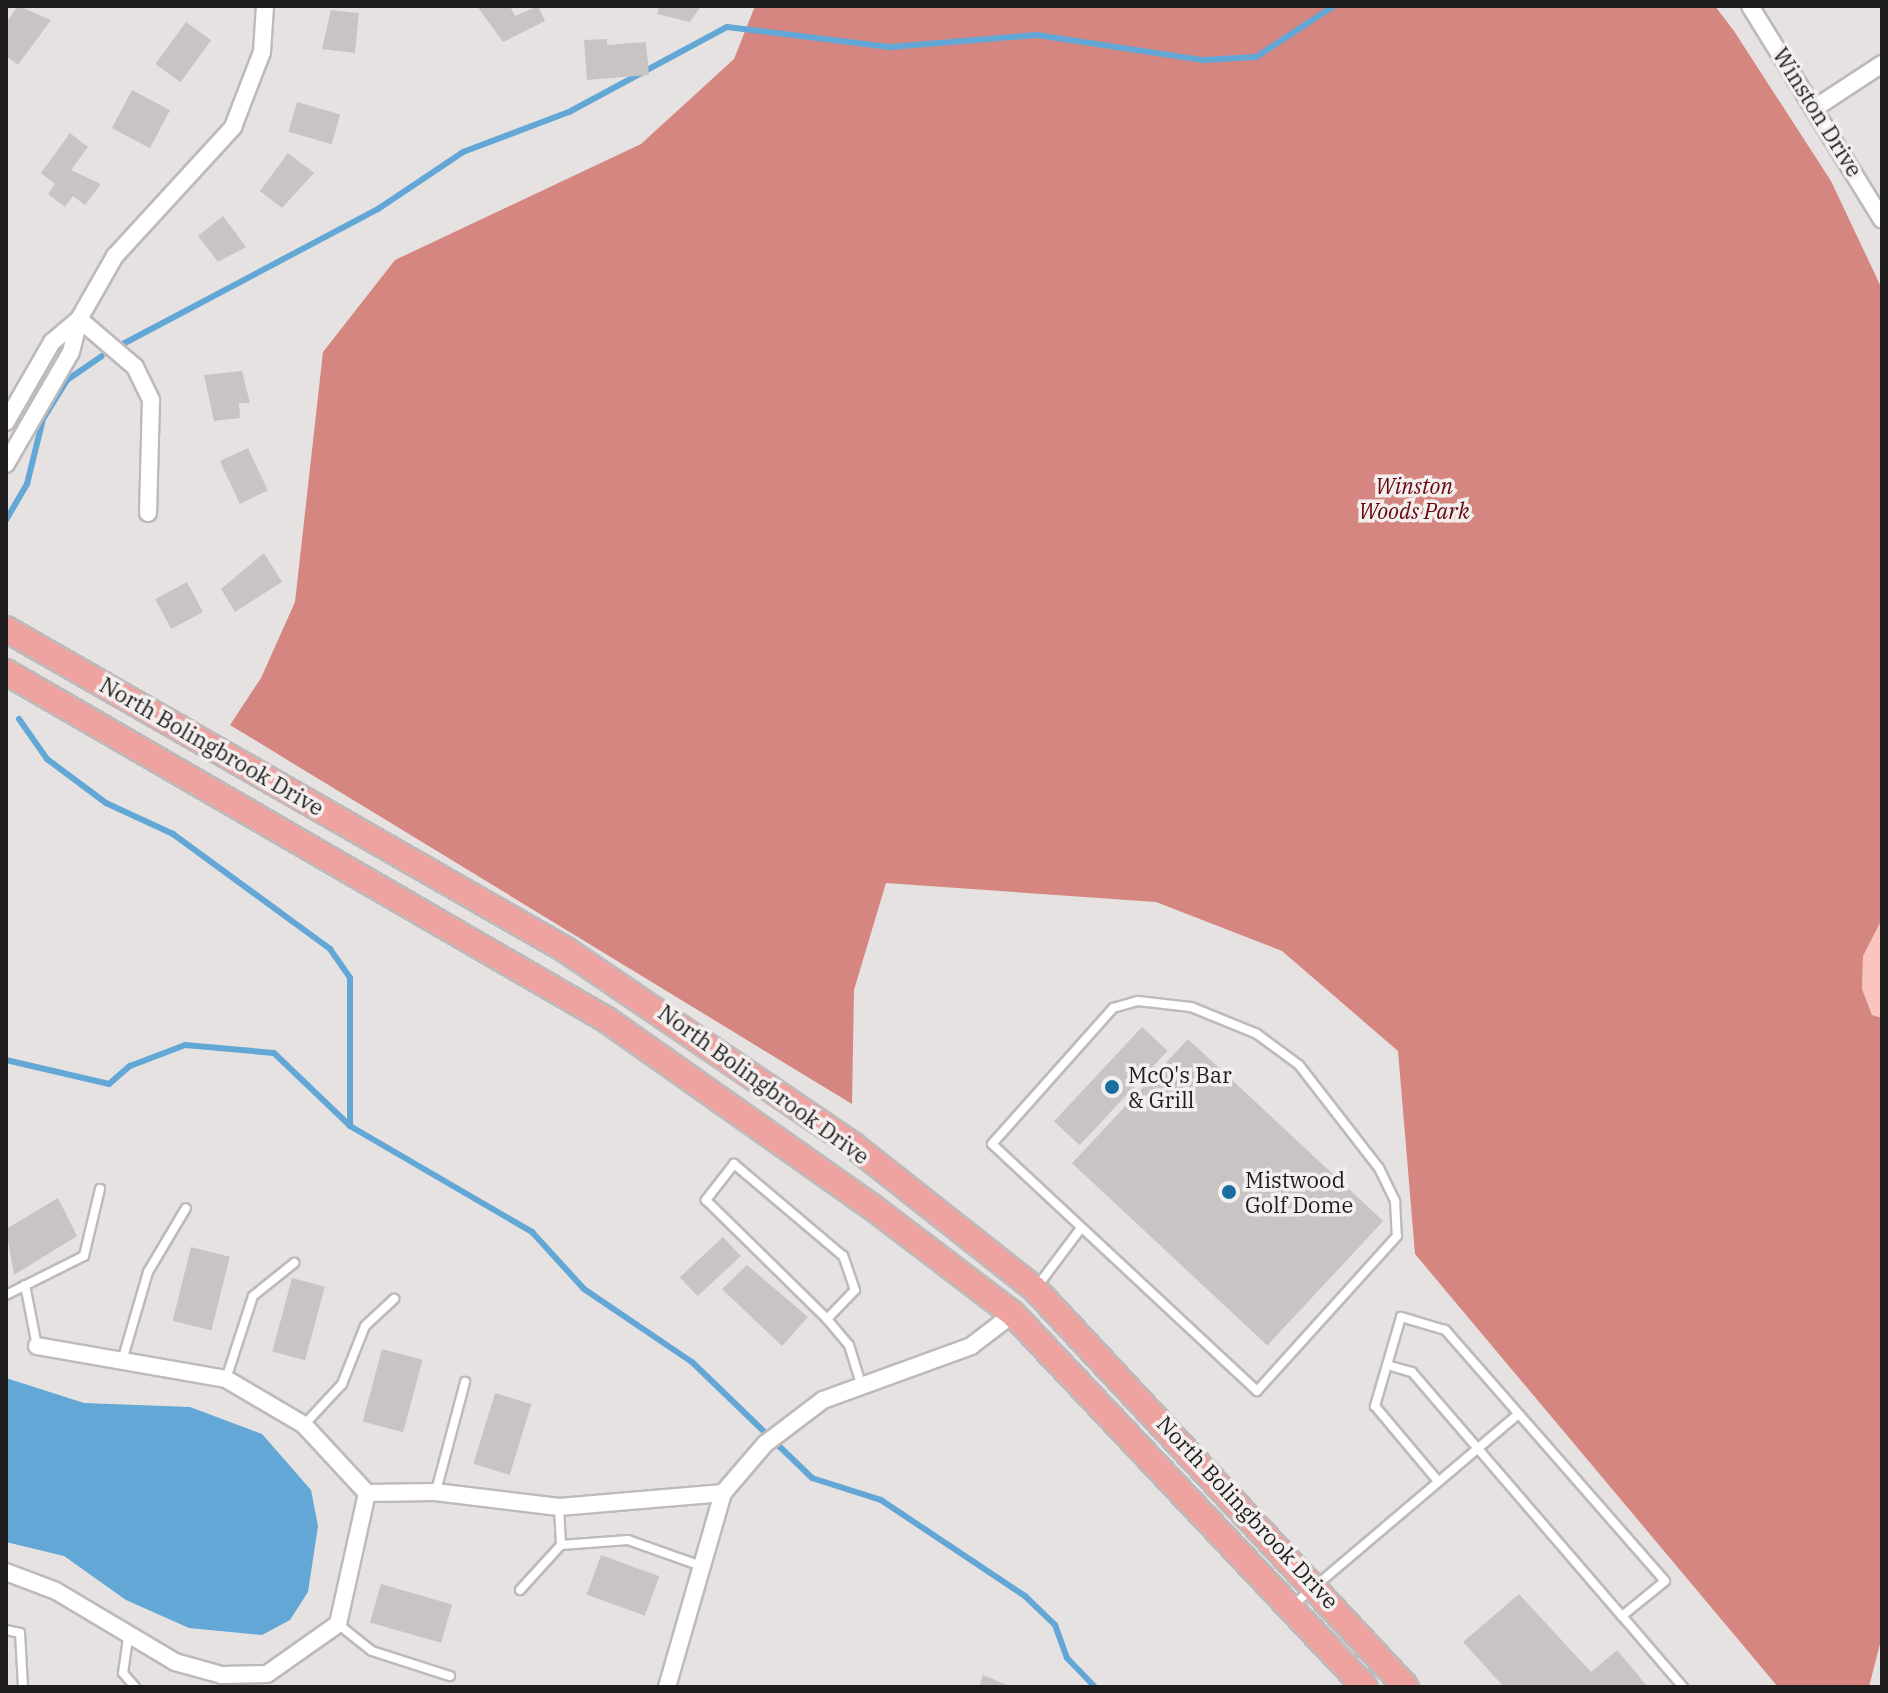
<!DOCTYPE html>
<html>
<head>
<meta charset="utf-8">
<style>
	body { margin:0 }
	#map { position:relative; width:1888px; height:1693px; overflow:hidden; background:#e7e2e2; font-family:"IBM Plex Serif",serif }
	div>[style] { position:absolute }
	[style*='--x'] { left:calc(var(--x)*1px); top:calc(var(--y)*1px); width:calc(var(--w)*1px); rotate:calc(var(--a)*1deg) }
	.green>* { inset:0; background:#fac4bf }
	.forest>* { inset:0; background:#d58680 }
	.water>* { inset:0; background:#62a7d5 }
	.stream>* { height:6px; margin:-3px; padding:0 3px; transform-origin:3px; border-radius:3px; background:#62a7d5 }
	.building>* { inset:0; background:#c9c4c4; transform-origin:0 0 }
	.roads { filter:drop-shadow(2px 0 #bfbab9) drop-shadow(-2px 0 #bfbab9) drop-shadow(0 2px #bfbab9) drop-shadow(0 -2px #bfbab9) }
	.lane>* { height:8px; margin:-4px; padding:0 4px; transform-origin:4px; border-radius:4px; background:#fff }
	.street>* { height:16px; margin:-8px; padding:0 8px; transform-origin:8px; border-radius:8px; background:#fff }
	.primary>* { height:24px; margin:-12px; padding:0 12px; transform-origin:12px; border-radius:12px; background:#efa3a0 }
	.dots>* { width:22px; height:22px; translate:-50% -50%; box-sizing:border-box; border:4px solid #f4efef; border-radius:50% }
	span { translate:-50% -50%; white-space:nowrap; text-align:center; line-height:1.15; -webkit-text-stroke:7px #f4efef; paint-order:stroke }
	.street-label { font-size:22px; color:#1e1c1c }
	.park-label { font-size:22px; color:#680710; font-style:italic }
	.poi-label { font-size:22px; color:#1e1c1c }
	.left { translate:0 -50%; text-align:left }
	.frame { position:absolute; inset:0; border:8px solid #1e1c1c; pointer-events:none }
</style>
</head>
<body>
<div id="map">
	<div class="green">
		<i style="clip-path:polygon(1882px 919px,1882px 1018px,1872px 1015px,1862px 989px,1863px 956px)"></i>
	</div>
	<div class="forest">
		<i style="clip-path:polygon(755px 6px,1715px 6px,1734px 31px,1831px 181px,1882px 289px,1882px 919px,1863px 956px,1862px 989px,1872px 1015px,1882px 1018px,1882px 1636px,1869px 1687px,1778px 1687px,1415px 1254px,1398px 1051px,1282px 951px,1156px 902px,886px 883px,854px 990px,852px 1104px,230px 725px,261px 678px,295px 602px,323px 352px,395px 260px,641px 144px,734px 59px)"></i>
	</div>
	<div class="water">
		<i style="clip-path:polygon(6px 1378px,84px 1403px,190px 1407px,262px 1434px,311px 1490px,318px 1526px,308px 1592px,290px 1620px,262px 1635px,189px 1628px,126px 1600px,64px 1556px,6px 1542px)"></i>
	</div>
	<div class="stream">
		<i style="--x:121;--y:345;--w:291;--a:-27.9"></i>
		<i style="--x:378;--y:209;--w:102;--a:-33.8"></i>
		<i style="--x:463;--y:152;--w:113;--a:-20.7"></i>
		<i style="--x:569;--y:112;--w:179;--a:-28.3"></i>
		<i style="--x:727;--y:27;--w:164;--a:7"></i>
		<i style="--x:890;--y:47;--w:147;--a:-4.7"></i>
		<i style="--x:1037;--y:35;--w:168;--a:8.6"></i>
		<i style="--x:1203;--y:60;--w:53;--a:-3.2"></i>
		<i style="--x:1256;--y:57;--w:93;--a:-33.2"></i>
		<i style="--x:6;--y:520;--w:42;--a:-59.7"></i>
		<i style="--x:27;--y:484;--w:67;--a:-76.2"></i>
		<i style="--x:43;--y:419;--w:46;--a:-58.4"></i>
		<i style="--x:67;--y:380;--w:42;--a:-34.4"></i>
		<i style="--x:19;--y:719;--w:49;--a:55"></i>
		<i style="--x:47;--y:759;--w:74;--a:36.7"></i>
		<i style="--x:106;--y:803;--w:74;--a:24.8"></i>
		<i style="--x:173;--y:834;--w:195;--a:36.2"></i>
		<i style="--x:330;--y:949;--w:35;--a:55"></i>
		<i style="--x:350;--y:978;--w:148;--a:90"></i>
		<i style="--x:6;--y:1060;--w:106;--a:13.1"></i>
		<i style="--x:109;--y:1084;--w:28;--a:-41"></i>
		<i style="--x:130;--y:1066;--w:59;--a:-20.9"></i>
		<i style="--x:185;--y:1045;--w:89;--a:5.1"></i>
		<i style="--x:274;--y:1053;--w:105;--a:43.8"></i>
		<i style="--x:350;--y:1126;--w:211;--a:30.2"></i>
		<i style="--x:532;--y:1232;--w:77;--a:47.6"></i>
		<i style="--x:584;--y:1289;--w:130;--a:34.1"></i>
		<i style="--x:692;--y:1362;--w:167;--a:44"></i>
		<i style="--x:812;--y:1478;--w:72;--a:17.7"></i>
		<i style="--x:881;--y:1500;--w:173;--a:33.7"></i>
		<i style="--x:1025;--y:1596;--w:42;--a:44"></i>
		<i style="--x:1055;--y:1625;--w:35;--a:70"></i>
		<i style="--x:1067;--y:1658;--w:40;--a:46"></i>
	</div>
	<div class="building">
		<i style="clip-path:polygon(18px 6px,51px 20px,18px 65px,6px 56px,6px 23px)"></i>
		<i style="clip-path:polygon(477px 6px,510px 6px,515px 16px,538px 6px,545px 21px,503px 42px)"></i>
		<i style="clip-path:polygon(659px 6px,701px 6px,690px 22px,657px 14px)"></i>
		<i style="clip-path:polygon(331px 10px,359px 13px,355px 53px,322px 49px)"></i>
		<i style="left:186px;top:22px;width:31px;height:52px;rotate:36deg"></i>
		<i style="clip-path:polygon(607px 39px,607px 45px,646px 42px,649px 75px,587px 80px,584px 40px)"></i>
		<i style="left:132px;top:90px;width:43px;height:43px;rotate:28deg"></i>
		<i style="left:297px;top:102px;width:45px;height:31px;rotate:16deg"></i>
		<i style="clip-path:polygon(70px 133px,88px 147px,71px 170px,101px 184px,85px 205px,73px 196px,65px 207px,48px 194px,55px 184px,41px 173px)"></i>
		<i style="clip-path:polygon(288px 153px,314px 173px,282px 208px,260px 191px)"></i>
		<i style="clip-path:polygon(223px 216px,246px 247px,218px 262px,198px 236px)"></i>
		<i style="clip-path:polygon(242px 371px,250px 403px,239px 403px,240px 418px,214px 421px,204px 375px)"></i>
		<i style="left:248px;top:448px;width:47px;height:31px;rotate:65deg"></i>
		<i style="clip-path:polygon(264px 553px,282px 582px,235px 612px,221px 589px)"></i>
		<i style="left:187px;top:582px;width:34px;height:36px;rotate:62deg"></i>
		<i style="left:1142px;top:1027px;width:35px;height:129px;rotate:43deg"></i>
		<i style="left:1188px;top:1039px;width:267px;height:170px;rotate:43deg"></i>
		<i style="clip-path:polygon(58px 1198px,77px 1236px,14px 1275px,6px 1229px)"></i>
		<i style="left:723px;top:1237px;width:26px;height:59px;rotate:47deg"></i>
		<i style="left:191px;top:1247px;width:40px;height:76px;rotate:14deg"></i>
		<i style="clip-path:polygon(747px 1265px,808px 1317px,782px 1346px,722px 1289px)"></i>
		<i style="left:292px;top:1278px;width:34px;height:76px;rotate:15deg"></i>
		<i style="left:382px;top:1349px;width:42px;height:75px;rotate:15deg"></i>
		<i style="left:495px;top:1393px;width:38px;height:74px;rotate:17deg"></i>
		<i style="left:601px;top:1555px;width:62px;height:42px;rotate:20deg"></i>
		<i style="left:381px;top:1584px;width:74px;height:40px;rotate:16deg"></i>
		<i style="clip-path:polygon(1519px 1594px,1591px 1672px,1617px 1650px,1648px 1687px,1504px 1687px,1463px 1642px)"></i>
		<i style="clip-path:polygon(983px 1675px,1012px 1687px,979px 1687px)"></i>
	</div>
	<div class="roads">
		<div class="lane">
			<i style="--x:1138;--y:1001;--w:53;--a:6.5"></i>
			<i style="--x:1191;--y:1007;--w:71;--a:22.2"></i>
			<i style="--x:1257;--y:1034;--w:52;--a:36.4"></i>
			<i style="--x:1299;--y:1065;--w:130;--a:52.2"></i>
			<i style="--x:1379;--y:1168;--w:37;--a:64"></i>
			<i style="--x:1395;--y:1201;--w:35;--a:87"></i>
			<i style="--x:1397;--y:1236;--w:209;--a:132.1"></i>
			<i style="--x:1257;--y:1391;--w:362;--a:-137"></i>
			<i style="--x:992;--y:1144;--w:182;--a:-48.3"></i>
			<i style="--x:1113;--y:1008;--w:26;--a:-16"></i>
			<i style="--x:25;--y:1285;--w:62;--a:78.9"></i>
			<i style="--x:1036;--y:1288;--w:75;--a:-53.1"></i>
			<i style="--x:6;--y:1295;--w:87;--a:-26.6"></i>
			<i style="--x:84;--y:1256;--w:69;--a:-76.6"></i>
			<i style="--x:827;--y:1319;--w:40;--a:-46"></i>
			<i style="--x:855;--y:1290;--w:36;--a:-109"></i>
			<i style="--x:843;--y:1256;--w:143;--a:-139.8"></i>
			<i style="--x:734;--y:1164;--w:46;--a:127.9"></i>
			<i style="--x:706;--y:1200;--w:170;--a:44.5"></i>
			<i style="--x:827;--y:1319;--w:34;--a:50"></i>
			<i style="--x:849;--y:1345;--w:41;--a:72.9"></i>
			<i style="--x:122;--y:1361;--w:93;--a:-73.7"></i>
			<i style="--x:148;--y:1272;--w:74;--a:-59.3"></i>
			<i style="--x:1387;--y:1365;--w:26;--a:16"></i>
			<i style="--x:1412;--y:1372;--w:322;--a:49.3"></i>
			<i style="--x:1622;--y:1616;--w:55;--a:-39.1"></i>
			<i style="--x:1665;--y:1581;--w:334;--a:-131.2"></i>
			<i style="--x:1445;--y:1330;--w:46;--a:-163.5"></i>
			<i style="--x:1401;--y:1317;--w:93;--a:106.3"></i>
			<i style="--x:1375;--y:1406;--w:98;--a:50"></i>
			<i style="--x:226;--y:1379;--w:87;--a:-72"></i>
			<i style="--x:253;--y:1296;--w:53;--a:-38.8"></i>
			<i style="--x:304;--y:1425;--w:56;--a:-47.2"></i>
			<i style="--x:342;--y:1384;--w:62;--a:-68.4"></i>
			<i style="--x:365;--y:1326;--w:40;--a:-43"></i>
			<i style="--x:436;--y:1491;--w:113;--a:-75.1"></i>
			<i style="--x:559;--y:1507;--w:38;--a:87"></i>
			<i style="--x:561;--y:1545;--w:67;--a:-4.3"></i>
			<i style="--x:628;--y:1540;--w:77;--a:19.6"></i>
			<i style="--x:520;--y:1590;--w:61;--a:-47.7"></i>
			<i style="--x:1292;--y:1606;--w:297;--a:-40.3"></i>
			<i style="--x:1622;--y:1616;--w:94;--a:49.3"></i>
			<i style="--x:338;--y:1624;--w:43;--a:38.5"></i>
			<i style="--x:372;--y:1651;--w:82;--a:17.8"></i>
			<i style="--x:6;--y:1630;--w:14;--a:12"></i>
			<i style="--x:20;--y:1633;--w:54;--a:86.8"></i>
			<i style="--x:128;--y:1638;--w:35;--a:98"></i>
			<i style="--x:123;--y:1673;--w:18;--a:49"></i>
		</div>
		<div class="street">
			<i style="--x:1750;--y:6;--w:251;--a:58.3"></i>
			<i style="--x:1818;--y:106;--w:77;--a:-33.3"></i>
			<i style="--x:79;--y:319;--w:74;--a:40.6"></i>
			<i style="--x:135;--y:367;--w:37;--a:64"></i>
			<i style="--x:151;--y:400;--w:113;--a:91.5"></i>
			<i style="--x:6;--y:422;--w:92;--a:-60.1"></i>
			<i style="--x:52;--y:342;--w:35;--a:-40"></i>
			<i style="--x:6;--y:464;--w:129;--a:-59.9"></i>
			<i style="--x:71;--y:352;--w:34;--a:-76"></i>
			<i style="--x:79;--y:319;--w:73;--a:-60.3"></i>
			<i style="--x:115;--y:256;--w:175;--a:-47.5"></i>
			<i style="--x:233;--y:127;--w:80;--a:-68.9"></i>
			<i style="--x:262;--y:52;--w:46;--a:-86.3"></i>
			<i style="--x:37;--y:1346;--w:192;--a:9.9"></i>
			<i style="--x:226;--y:1379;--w:91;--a:30.5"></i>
			<i style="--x:304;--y:1425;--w:93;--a:47.2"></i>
			<i style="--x:367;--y:1493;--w:68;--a:-0.8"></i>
			<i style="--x:435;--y:1492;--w:125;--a:6.9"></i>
			<i style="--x:559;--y:1507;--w:165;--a:-4.9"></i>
			<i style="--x:6;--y:1572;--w:53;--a:20.8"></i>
			<i style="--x:56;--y:1591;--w:139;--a:30.8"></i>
			<i style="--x:175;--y:1662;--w:49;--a:15.5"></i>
			<i style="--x:222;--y:1675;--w:45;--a:-1.3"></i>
			<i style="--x:267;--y:1674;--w:87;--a:-35.2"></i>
			<i style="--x:338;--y:1624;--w:134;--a:-77.5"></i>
			<i style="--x:667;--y:1687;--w:202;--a:-73.9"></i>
			<i style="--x:723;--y:1493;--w:65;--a:-49.4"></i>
			<i style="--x:765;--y:1444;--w:73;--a:-37.2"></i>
			<i style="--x:823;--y:1400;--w:158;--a:-20"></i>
			<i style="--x:971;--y:1346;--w:53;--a:-37.3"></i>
		</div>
		<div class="primary">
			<i style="--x:6;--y:629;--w:645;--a:29.82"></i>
			<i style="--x:566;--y:950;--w:348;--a:34.2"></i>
			<i style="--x:854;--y:1146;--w:231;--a:38.3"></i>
			<i style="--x:1035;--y:1289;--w:544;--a:47.01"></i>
			<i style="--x:6;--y:672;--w:694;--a:30.07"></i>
			<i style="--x:607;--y:1020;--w:323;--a:35.2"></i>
			<i style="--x:871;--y:1206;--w:178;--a:37.3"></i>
			<i style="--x:1013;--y:1314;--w:513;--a:46.66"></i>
		</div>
	</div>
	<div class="dots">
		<i style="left:1112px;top:1087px;background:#1970a0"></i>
		<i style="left:1229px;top:1192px;background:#1970a0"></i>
	</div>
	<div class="street-label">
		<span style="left:1818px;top:112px;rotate:58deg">Winston Drive</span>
		<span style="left:212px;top:746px;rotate:30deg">North Bolingbrook Drive</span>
		<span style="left:764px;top:1084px;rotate:36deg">North Bolingbrook Drive</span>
		<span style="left:1248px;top:1512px;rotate:47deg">North Bolingbrook Drive</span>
	</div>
	<div class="park-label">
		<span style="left:1414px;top:498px">Winston<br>Woods Park</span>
	</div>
	<div class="poi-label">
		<span class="left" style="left:1128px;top:1087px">McQ's Bar<br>&amp; Grill</span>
		<span class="left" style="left:1245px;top:1192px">Mistwood<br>Golf Dome</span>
	</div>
	<div class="frame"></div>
</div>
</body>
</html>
